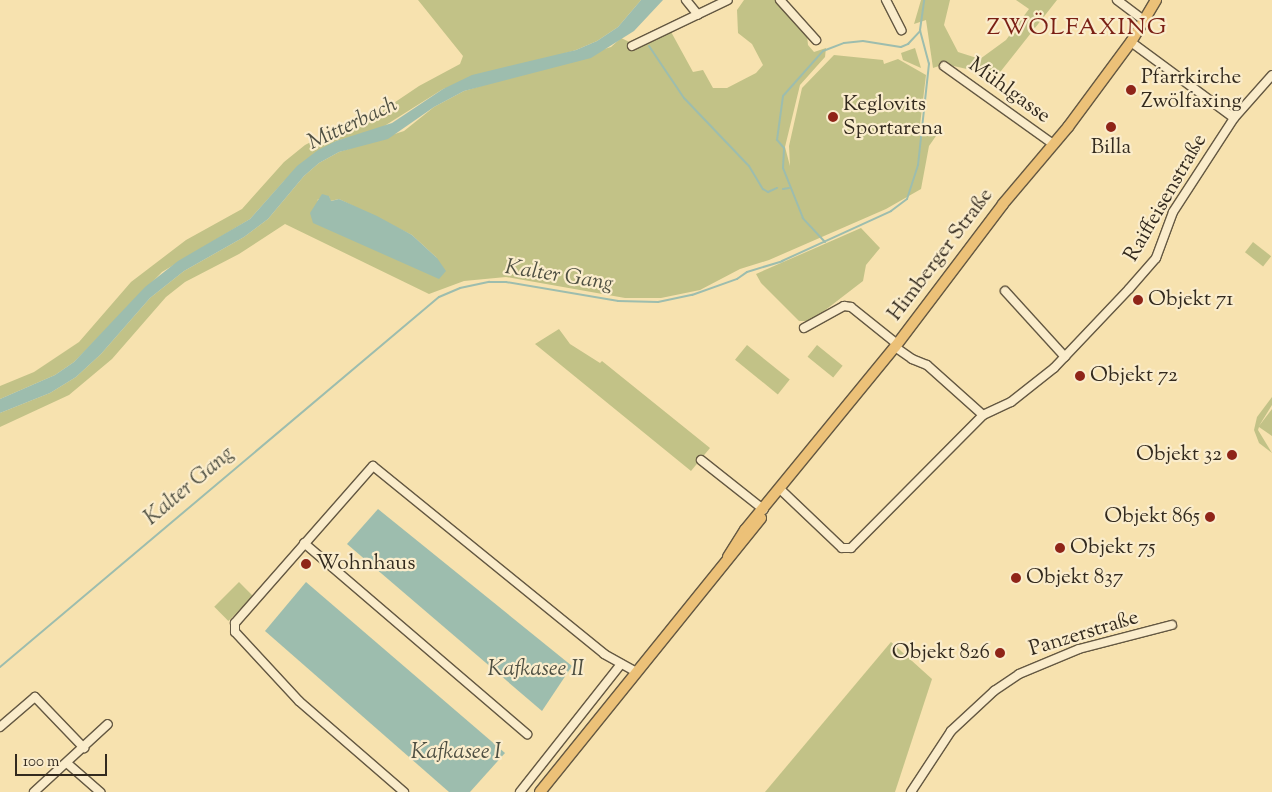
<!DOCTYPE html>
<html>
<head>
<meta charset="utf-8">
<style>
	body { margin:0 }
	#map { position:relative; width:1272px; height:792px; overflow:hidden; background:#f7e2af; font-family:"Sorts Mill Goudy",serif }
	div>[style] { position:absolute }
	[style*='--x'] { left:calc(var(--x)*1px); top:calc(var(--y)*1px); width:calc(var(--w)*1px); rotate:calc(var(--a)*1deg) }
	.green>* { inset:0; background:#c2c287; transform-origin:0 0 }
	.water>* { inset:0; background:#9dbdae }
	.stream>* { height:2px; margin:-1px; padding:0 1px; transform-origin:1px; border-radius:1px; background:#9dbdae }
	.roads { filter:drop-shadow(1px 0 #645842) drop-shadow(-1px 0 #645842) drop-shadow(0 1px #645842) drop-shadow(0 -1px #645842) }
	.minor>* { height:8px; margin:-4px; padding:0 4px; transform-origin:4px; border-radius:4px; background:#faeccb }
	.major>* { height:10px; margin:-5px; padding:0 5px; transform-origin:5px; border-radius:5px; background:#ecc178 }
	.dots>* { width:14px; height:14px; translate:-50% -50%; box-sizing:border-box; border:2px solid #faeccb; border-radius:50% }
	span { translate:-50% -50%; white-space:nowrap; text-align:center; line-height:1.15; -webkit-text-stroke:4.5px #faeccb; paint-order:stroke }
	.poi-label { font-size:21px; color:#332a1e }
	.left { translate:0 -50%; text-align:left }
	.right { translate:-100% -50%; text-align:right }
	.street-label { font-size:21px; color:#332a1e }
	.water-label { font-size:22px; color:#4e4f42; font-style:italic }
	.quarter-label { font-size:24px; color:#7a1f14; letter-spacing:1px }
	.scale { position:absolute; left:15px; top:754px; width:92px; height:22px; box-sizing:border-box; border:2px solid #332a1e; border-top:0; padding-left:6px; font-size:15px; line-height:18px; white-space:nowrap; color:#332a1e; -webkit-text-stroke:4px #faeccb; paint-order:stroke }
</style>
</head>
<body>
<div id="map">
	<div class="green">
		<i style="clip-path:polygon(418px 0,641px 0,618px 27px,597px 41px,576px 50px,443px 89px,378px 130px,336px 141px,284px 181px,250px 219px,162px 272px,74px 362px,55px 375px,0 399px,0 386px,34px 372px,79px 342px,131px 282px,186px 240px,242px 209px,284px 162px,305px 145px,340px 127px,373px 117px,419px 86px,460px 64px,463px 56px)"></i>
		<i style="clip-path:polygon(evenodd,744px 0,777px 0,807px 35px,808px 45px,814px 52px,826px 48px,825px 57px,800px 85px,785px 147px,790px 166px,789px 146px,802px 88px,834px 55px,883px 60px,884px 64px,898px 59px,926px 75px,919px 133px,936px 136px,929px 146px,921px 189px,886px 209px,769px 260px,740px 269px,700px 290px,661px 298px,625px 298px,506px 277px,464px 281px,429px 294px,285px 224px,239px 254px,185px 282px,166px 297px,112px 359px,69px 395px,0 427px,0 413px,50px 393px,76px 377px,101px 354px,150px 298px,184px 271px,244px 237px,268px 219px,304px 176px,319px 163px,339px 152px,404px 131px,434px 107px,464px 91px,611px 47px,621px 38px,638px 46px,670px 30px,693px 72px,703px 70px,713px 88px,727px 88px,756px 73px,763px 65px,752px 44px,738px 33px,737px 10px,744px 0,329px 196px,330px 201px,339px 199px,412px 235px,437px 258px,317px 200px,329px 196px)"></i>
		<i style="clip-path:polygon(921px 0,950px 0,944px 25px,958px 52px,980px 59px,1006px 40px,1029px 9px,1016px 0,1057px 0,997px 76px,945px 64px,933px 68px,926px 20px,914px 24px)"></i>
		<i style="clip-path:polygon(915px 48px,921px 68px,903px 60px,901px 53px)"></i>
		<i style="clip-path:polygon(861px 228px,880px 248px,866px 265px,863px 281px,811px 321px,799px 321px,761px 283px,756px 274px)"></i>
		<i style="left:1253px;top:242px;width:23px;height:13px;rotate:38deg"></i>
		<i style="clip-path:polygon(559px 329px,570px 344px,600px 363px,602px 361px,710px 448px,691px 471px,535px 344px)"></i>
		<i style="left:747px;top:345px;width:55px;height:19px;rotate:39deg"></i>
		<i style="left:817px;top:345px;width:33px;height:15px;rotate:39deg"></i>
		<i style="clip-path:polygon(1272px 397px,1272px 405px,1259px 426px,1272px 409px,1272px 436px,1259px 427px,1258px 430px,1272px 453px,1259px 443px,1254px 430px,1257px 417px)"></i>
		<i style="left:239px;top:582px;width:20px;height:35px;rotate:45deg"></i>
		<i style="clip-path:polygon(891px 642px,932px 679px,895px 792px,765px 792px)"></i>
	</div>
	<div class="water">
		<i style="clip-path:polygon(641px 0,663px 0,634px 31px,591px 58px,464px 91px,434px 107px,388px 139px,339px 152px,319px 163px,304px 176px,268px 219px,244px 237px,184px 271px,150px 298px,101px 354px,76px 377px,50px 393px,0 413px,0 399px,55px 375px,74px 362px,145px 287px,178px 261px,250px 219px,297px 166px,318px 150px,336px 141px,392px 123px,443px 89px,472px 75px,576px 50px,597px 41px,618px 27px)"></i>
		<i style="clip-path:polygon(322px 194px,329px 196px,331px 201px,339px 199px,377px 216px,412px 235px,437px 258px,446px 271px,439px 279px,313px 223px,310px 213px)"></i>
		<i style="clip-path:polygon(378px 509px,572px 666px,542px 711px,347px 544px)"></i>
		<i style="clip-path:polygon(306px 582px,505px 753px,470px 792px,449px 792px,265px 631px)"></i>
	</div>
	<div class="stream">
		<i style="--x:649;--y:46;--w:63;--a:56.1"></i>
		<i style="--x:684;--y:98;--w:94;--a:46.3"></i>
		<i style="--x:749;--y:166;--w:27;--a:59"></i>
		<i style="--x:763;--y:189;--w:6;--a:31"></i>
		<i style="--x:768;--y:192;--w:10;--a:-24"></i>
		<i style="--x:783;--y:189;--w:6;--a:-9"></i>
		<i style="--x:825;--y:242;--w:33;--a:-133"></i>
		<i style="--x:803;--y:218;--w:54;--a:-111.8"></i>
		<i style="--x:783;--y:168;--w:20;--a:-87"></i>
		<i style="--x:784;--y:148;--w:11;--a:-131"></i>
		<i style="--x:777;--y:140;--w:44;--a:-82.2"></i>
		<i style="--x:783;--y:96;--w:60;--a:-48.4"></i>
		<i style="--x:823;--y:51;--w:22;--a:-21"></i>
		<i style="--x:844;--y:43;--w:19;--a:-6"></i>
		<i style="--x:863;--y:41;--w:38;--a:9"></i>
		<i style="--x:901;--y:47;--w:8;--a:-23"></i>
		<i style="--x:908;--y:44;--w:18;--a:-47"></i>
		<i style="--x:0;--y:667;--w:574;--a:-40.13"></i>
		<i style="--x:439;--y:297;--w:23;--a:-23"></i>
		<i style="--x:460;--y:288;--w:30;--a:-12"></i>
		<i style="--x:489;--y:282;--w:17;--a:0"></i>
		<i style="--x:506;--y:282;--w:114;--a:9.6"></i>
		<i style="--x:618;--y:301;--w:40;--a:1.4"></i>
		<i style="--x:658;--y:302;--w:35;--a:-12"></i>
		<i style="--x:692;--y:295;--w:48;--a:-19.6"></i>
		<i style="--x:737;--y:279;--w:12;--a:-35"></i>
		<i style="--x:747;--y:272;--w:37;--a:-17"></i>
		<i style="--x:782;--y:261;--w:120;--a:-24.6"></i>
		<i style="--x:891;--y:211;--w:20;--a:-37"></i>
		<i style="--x:907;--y:199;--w:36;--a:-72"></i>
		<i style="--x:918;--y:165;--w:102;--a:-83.8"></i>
		<i style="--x:929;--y:64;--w:35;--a:-105"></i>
		<i style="--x:920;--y:30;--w:30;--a:-82"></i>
	</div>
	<div class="roads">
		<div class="minor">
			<i style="--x:686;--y:0;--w:19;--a:51"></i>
			<i style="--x:780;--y:0;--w:54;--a:48"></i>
			<i style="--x:886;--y:0;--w:34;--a:63"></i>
			<i style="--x:1117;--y:0;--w:34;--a:37"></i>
			<i style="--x:1131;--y:42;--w:128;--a:36.4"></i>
			<i style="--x:632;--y:46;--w:106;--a:-25.6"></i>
			<i style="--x:944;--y:66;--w:134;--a:35.6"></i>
			<i style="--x:1005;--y:291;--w:89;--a:47.7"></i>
			<i style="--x:804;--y:328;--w:46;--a:-28.8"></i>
			<i style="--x:844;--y:306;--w:7;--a:8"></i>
			<i style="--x:851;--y:307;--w:59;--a:38.8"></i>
			<i style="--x:895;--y:347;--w:21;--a:35"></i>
			<i style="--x:912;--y:359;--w:16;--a:22"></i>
			<i style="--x:927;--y:365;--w:75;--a:41.8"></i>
			<i style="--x:701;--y:460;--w:80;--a:38.4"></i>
			<i style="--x:781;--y:490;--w:84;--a:43.6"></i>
			<i style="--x:842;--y:548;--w:9;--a:0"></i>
			<i style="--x:851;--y:548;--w:187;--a:-45.2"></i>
			<i style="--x:983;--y:415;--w:31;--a:-25"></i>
			<i style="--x:1011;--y:402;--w:55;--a:-38.3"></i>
			<i style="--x:1054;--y:368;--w:109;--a:-46.5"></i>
			<i style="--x:1129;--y:289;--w:41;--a:-48.9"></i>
			<i style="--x:1156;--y:258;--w:49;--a:-69.7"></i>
			<i style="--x:1173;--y:212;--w:112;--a:-57"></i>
			<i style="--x:1234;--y:118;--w:57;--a:-48.5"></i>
			<i style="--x:304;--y:543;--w:294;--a:40.6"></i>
			<i style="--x:0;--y:727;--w:46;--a:-40.6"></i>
			<i style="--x:35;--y:697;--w:71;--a:46.1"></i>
			<i style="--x:68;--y:764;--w:43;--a:41.2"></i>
			<i style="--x:34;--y:792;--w:100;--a:-42.6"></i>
			<i style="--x:404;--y:792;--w:139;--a:-139.1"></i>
			<i style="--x:299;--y:701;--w:94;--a:-132.8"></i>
			<i style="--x:235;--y:632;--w:9;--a:-90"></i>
			<i style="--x:235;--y:623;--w:209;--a:-48.7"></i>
			<i style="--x:373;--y:466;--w:298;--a:39.1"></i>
			<i style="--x:604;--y:654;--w:37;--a:29"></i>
			<i style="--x:520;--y:792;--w:163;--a:-51.7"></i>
			<i style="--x:911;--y:792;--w:73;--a:-56.7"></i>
			<i style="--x:951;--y:731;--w:59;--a:-42.9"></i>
			<i style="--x:994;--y:691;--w:30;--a:-34"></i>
			<i style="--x:1019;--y:674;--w:65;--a:-22.6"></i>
			<i style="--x:1079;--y:649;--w:96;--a:-14.5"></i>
		</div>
		<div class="major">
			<i style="--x:728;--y:557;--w:32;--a:-58"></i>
			<i style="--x:745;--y:530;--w:237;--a:-50.7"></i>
			<i style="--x:895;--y:347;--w:179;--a:-52.9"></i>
			<i style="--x:1003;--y:204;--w:101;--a:-49.8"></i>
			<i style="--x:1068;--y:127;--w:106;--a:-53.5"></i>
			<i style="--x:1131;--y:42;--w:49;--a:-59.2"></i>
			<i style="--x:540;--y:792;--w:352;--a:-51.1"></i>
		</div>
	</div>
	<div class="dots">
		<i style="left:1131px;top:90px;background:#8f2418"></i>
		<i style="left:833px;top:117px;background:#8f2418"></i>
		<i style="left:1111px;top:127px;background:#8f2418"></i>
		<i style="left:1138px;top:300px;background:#8f2418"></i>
		<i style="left:1080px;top:376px;background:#8f2418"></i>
		<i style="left:1232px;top:455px;background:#8f2418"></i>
		<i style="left:1210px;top:517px;background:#8f2418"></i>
		<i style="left:1060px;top:548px;background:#8f2418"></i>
		<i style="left:306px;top:564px;background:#8f2418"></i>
		<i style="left:1016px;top:578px;background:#8f2418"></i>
		<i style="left:1000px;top:653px;background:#8f2418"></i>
	</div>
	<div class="poi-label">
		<span class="left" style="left:1141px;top:90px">Pfarrkirche<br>Zwölfaxing</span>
		<span class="left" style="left:843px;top:117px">Keglovits<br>Sportarena</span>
		<span style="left:1111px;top:148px">Billa</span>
		<span class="left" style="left:1148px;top:300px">Objekt 71</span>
		<span class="left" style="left:1090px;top:376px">Objekt 72</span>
		<span class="right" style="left:1222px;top:455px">Objekt 32</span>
		<span class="right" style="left:1200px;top:517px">Objekt 865</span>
		<span class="left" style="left:1070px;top:548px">Objekt 75</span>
		<span class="left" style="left:316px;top:564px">Wohnhaus</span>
		<span class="left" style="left:1026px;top:578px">Objekt 837</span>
		<span class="right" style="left:990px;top:653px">Objekt 826</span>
	</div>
	<div class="street-label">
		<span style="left:1009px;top:91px;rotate:36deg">Mühlgasse</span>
		<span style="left:1166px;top:198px;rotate:-60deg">Raiffeisenstraße</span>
		<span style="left:941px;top:255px;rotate:-53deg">Himberger Straße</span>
		<span style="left:1084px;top:634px;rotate:-17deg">Panzerstraße</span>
	</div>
	<div class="water-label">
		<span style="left:353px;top:125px;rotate:-25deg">Mitterbach</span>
		<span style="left:559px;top:277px;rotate:9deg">Kalter Gang</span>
		<span style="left:190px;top:487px;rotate:-40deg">Kalter Gang</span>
		<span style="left:536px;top:671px">Kafkasee II</span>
		<span style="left:456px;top:754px">Kafkasee I</span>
	</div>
	<div class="quarter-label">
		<span style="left:1077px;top:29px">ZWÖLFAXING</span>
	</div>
	<div class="scale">100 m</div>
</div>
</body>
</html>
